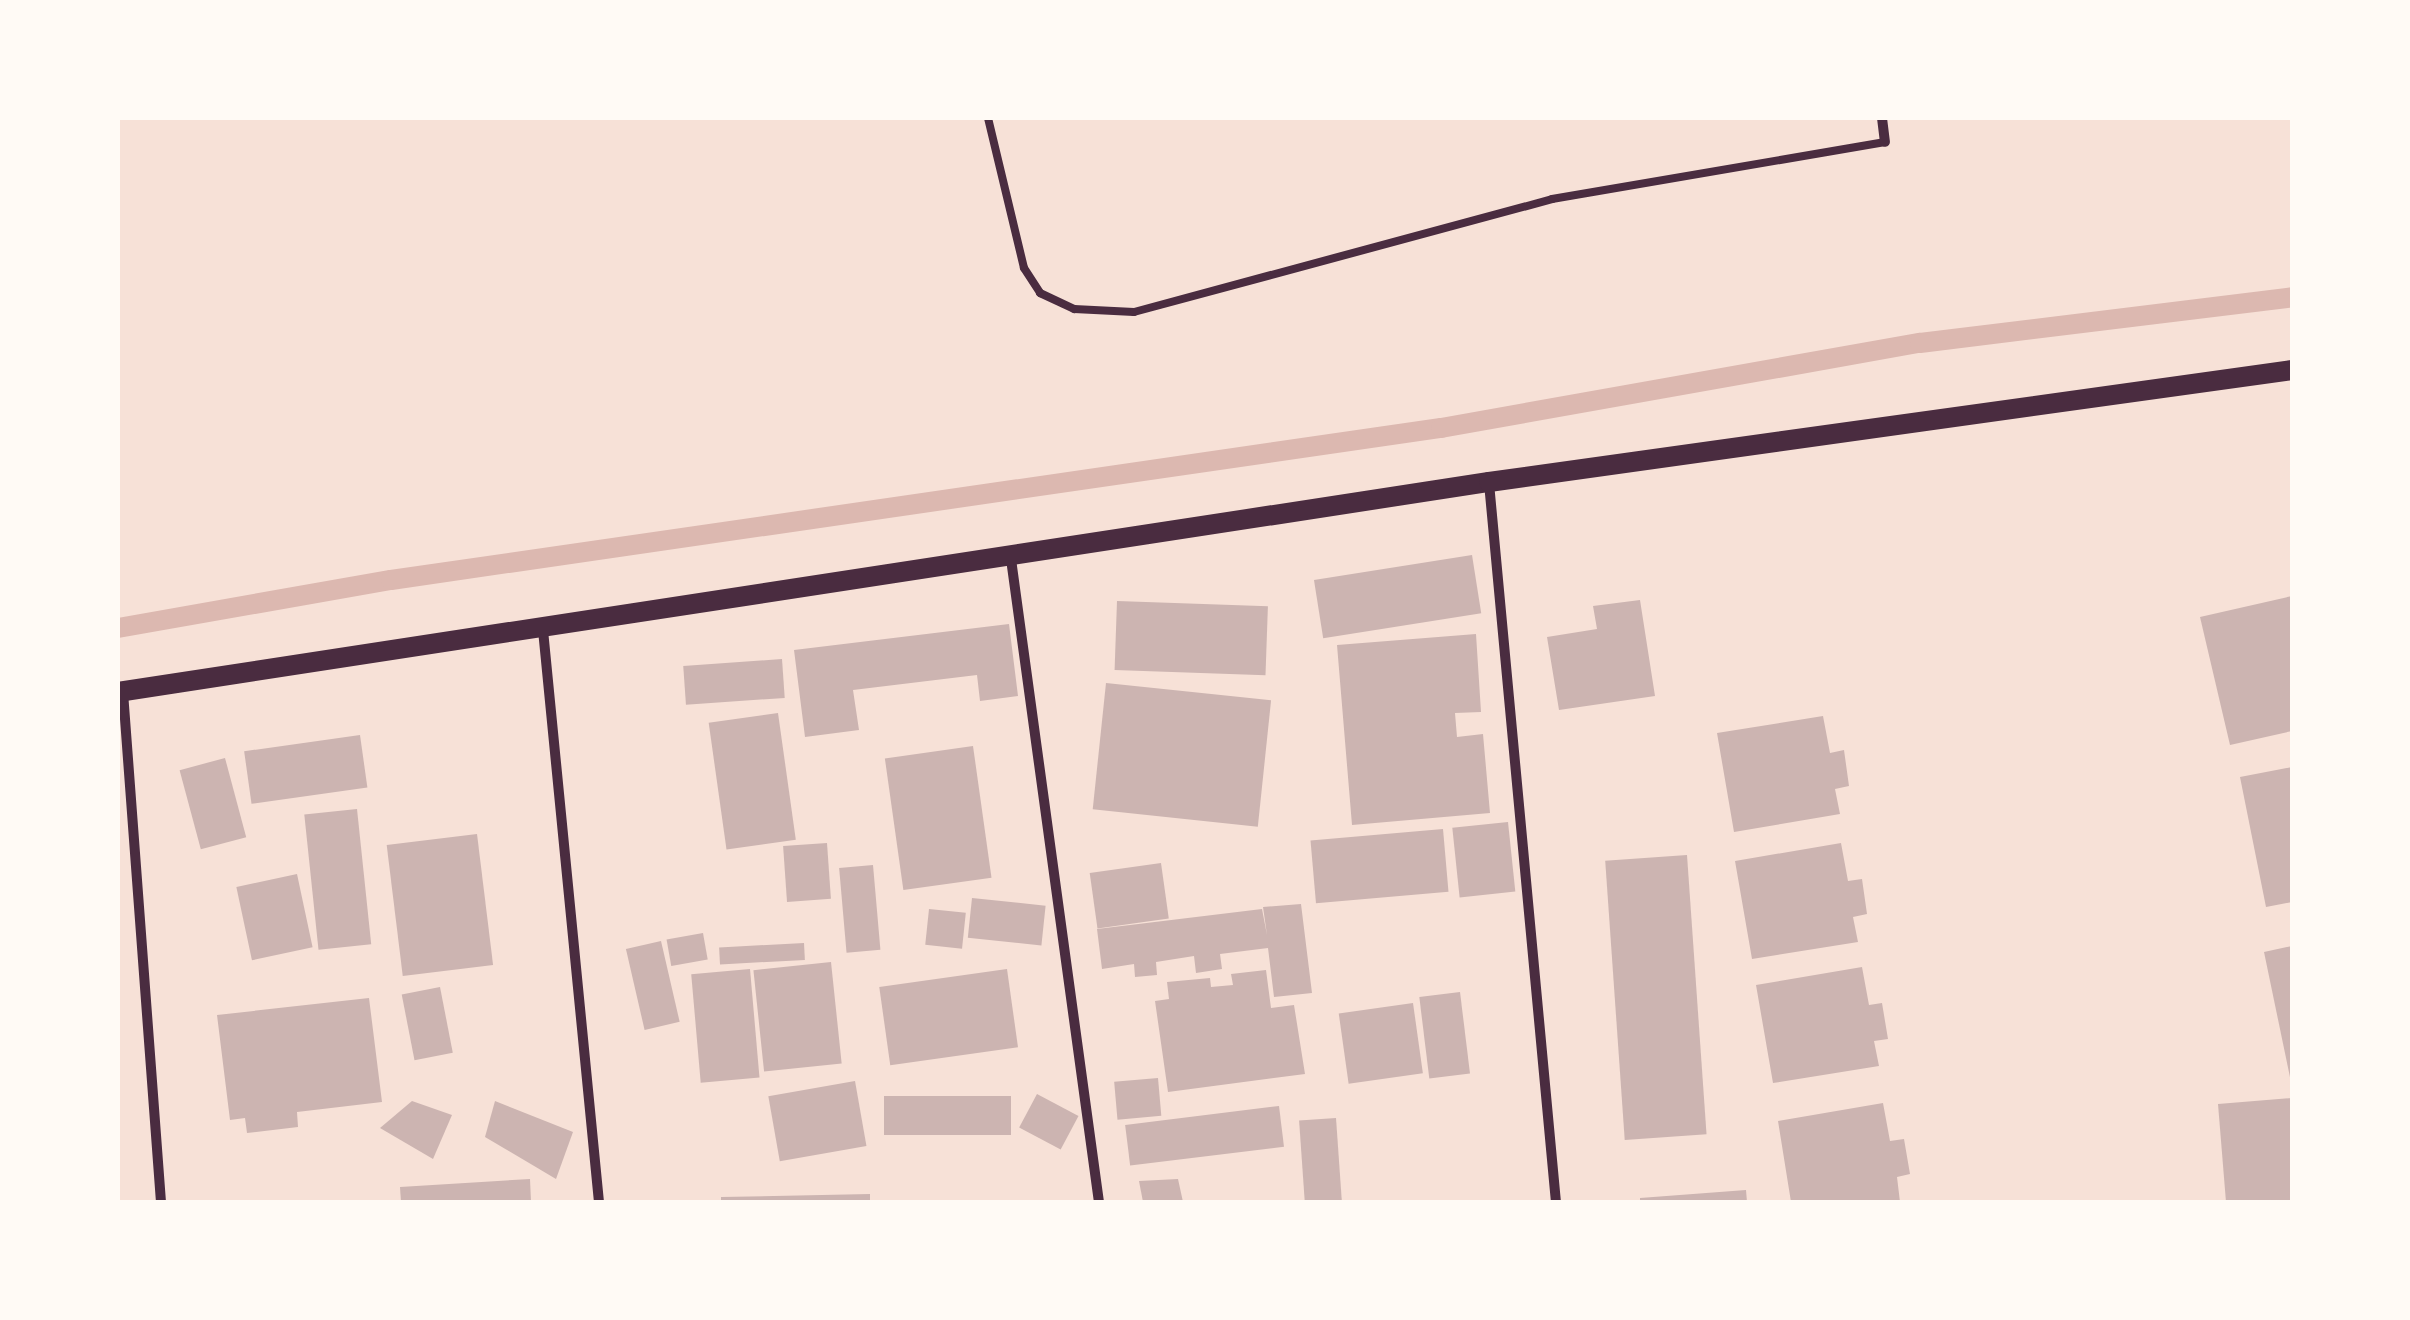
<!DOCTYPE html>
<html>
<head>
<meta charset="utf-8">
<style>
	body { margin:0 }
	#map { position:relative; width:2410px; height:1320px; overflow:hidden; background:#f7e1d7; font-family:Figtree,sans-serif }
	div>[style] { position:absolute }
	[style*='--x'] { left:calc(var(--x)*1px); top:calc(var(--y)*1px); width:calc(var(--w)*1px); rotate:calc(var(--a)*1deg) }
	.stream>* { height:20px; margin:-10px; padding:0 10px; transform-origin:10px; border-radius:10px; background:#dcb8b0 }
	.building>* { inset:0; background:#ccb4b1; transform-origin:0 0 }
	.service>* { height:8px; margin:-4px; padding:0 4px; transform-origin:4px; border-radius:4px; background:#4a2c40 }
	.minor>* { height:10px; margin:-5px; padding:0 5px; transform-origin:5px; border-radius:5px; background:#4a2c40 }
	.secondary>* { height:20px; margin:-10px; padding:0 10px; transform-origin:10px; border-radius:10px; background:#4a2c40 }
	span { translate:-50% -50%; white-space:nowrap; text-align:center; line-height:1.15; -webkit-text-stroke:10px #fffaf5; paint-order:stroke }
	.frame { position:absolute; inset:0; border:120px solid #fffaf5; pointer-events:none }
</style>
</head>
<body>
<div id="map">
	<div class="stream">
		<i style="--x:118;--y:628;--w:277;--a:-10"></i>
		<i style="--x:391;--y:580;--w:1061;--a:-8.24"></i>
		<i style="--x:1441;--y:428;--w:486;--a:-10.1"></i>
		<i style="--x:1920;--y:343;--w:375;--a:-7"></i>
	</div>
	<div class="building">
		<i style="left:1472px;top:555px;width:59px;height:160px;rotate:81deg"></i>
		<i style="clip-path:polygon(2292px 596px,2292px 731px,2230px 745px,2200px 617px)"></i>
		<i style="clip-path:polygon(1640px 600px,1655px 696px,1559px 710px,1547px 637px,1597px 629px,1593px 606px)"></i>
		<i style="left:1117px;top:601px;width:151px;height:69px;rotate:2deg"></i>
		<i style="clip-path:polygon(1009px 624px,1018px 696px,980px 701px,977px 675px,853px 690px,859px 730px,805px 737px,794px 650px)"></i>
		<i style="clip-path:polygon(1476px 634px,1481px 712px,1455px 713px,1457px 737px,1483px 734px,1490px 813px,1352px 825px,1337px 645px)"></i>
		<i style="left:782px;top:659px;width:39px;height:99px;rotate:86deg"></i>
		<i style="left:1106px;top:683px;width:166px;height:127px;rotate:6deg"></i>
		<i style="left:778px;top:713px;width:128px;height:70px;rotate:82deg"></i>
		<i style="clip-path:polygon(1823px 716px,1830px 753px,1844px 750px,1849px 786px,1835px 789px,1840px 814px,1734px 832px,1717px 733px)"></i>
		<i style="left:360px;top:735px;width:53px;height:117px;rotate:82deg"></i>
		<i style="left:973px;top:746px;width:133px;height:89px;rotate:82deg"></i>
		<i style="left:225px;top:758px;width:82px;height:47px;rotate:75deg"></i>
		<i style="clip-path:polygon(2292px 767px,2292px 902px,2266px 907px,2240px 777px)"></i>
		<i style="left:357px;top:809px;width:136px;height:53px;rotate:84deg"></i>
		<i style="left:1508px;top:822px;width:70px;height:56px;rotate:84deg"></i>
		<i style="left:1443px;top:829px;width:63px;height:133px;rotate:85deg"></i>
		<i style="left:477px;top:834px;width:132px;height:91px;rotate:83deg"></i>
		<i style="left:827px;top:843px;width:56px;height:44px;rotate:86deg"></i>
		<i style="clip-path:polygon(1841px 843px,1848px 881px,1862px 879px,1867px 914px,1853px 917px,1858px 942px,1752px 959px,1735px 861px)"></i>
		<i style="left:1687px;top:855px;width:280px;height:82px;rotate:86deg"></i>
		<i style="left:1161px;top:863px;width:56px;height:72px;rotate:82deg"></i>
		<i style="left:873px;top:865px;width:85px;height:34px;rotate:85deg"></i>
		<i style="left:297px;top:874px;width:75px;height:62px;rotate:78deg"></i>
		<i style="left:972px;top:898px;width:74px;height:40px;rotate:6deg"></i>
		<i style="clip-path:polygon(1301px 904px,1312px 993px,1274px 997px,1268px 948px,1220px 954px,1222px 969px,1196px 973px,1194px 956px,1156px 962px,1157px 975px,1135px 977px,1134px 964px,1102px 969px,1097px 929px,1262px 909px,1267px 935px,1263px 907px)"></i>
		<i style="left:929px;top:909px;width:37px;height:36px;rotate:6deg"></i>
		<i style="left:703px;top:933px;width:27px;height:37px;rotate:80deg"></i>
		<i style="left:661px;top:941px;width:83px;height:36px;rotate:77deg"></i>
		<i style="left:804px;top:943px;width:17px;height:85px;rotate:87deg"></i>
		<i style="clip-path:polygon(2292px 946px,2292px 1082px,2291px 1082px,2264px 952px)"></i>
		<i style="left:831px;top:962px;width:102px;height:78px;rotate:84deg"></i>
		<i style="clip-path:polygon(1862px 967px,1869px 1005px,1882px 1003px,1888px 1039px,1874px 1041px,1879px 1066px,1773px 1083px,1756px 985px)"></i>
		<i style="left:750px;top:969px;width:109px;height:59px;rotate:85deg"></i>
		<i style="left:1007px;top:969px;width:79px;height:129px;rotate:82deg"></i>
		<i style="clip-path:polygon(1266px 970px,1271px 1008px,1294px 1005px,1305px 1074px,1168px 1092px,1155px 1001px,1169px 999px,1167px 982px,1210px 978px,1211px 987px,1233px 985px,1231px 974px)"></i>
		<i style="left:440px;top:987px;width:67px;height:39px;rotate:79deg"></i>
		<i style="left:1460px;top:992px;width:82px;height:41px;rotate:83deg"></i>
		<i style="clip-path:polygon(369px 998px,382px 1102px,297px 1112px,298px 1127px,247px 1133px,245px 1118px,230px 1120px,217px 1015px)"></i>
		<i style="left:1413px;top:1003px;width:71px;height:75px;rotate:82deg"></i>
		<i style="left:1158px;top:1078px;width:38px;height:44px;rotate:85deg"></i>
		<i style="left:855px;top:1081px;width:66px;height:88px;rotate:80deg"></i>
		<i style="left:1037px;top:1094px;width:47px;height:38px;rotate:28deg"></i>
		<i style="left:1011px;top:1096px;width:39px;height:127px;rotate:90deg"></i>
		<i style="clip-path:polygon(2292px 1098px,2292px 1202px,2226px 1202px,2218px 1104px)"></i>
		<i style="clip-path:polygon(412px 1101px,452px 1115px,433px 1159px,380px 1128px)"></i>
		<i style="clip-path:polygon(495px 1101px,573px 1132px,556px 1179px,485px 1137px)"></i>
		<i style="clip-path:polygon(1883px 1103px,1890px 1141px,1904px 1139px,1910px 1174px,1897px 1177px,1900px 1202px,1791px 1202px,1778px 1121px)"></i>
		<i style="left:1279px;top:1106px;width:41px;height:155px;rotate:83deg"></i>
		<i style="left:1336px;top:1118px;width:84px;height:37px;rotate:86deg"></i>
		<i style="clip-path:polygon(530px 1179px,531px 1202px,401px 1202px,400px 1187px)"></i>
		<i style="clip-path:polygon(1178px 1179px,1183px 1202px,1143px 1202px,1139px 1181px)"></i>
		<i style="clip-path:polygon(1746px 1190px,1747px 1202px,1640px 1202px,1640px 1198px)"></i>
		<i style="clip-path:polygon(870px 1194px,870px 1202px,721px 1202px,721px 1197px)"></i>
	</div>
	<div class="service">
		<i style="--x:988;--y:118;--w:154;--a:76.5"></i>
		<i style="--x:1024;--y:268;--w:30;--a:57"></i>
		<i style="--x:1040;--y:293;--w:38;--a:25"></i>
		<i style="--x:1074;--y:309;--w:60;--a:2.9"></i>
		<i style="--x:1134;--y:312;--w:433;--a:-15.1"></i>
		<i style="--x:1552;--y:199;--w:338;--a:-9.7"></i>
	</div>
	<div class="minor">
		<i style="--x:1882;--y:118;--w:24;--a:83"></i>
		<i style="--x:1489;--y:483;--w:722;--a:84.68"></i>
		<i style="--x:1011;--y:559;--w:649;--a:82.21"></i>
		<i style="--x:543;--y:630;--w:575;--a:84.41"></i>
		<i style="--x:123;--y:692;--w:511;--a:85.74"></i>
	</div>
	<div class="secondary">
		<i style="--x:118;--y:692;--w:1387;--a:-8.71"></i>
		<i style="--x:1489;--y:482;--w:811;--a:-7.94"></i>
	</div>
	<div class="frame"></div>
</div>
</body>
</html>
